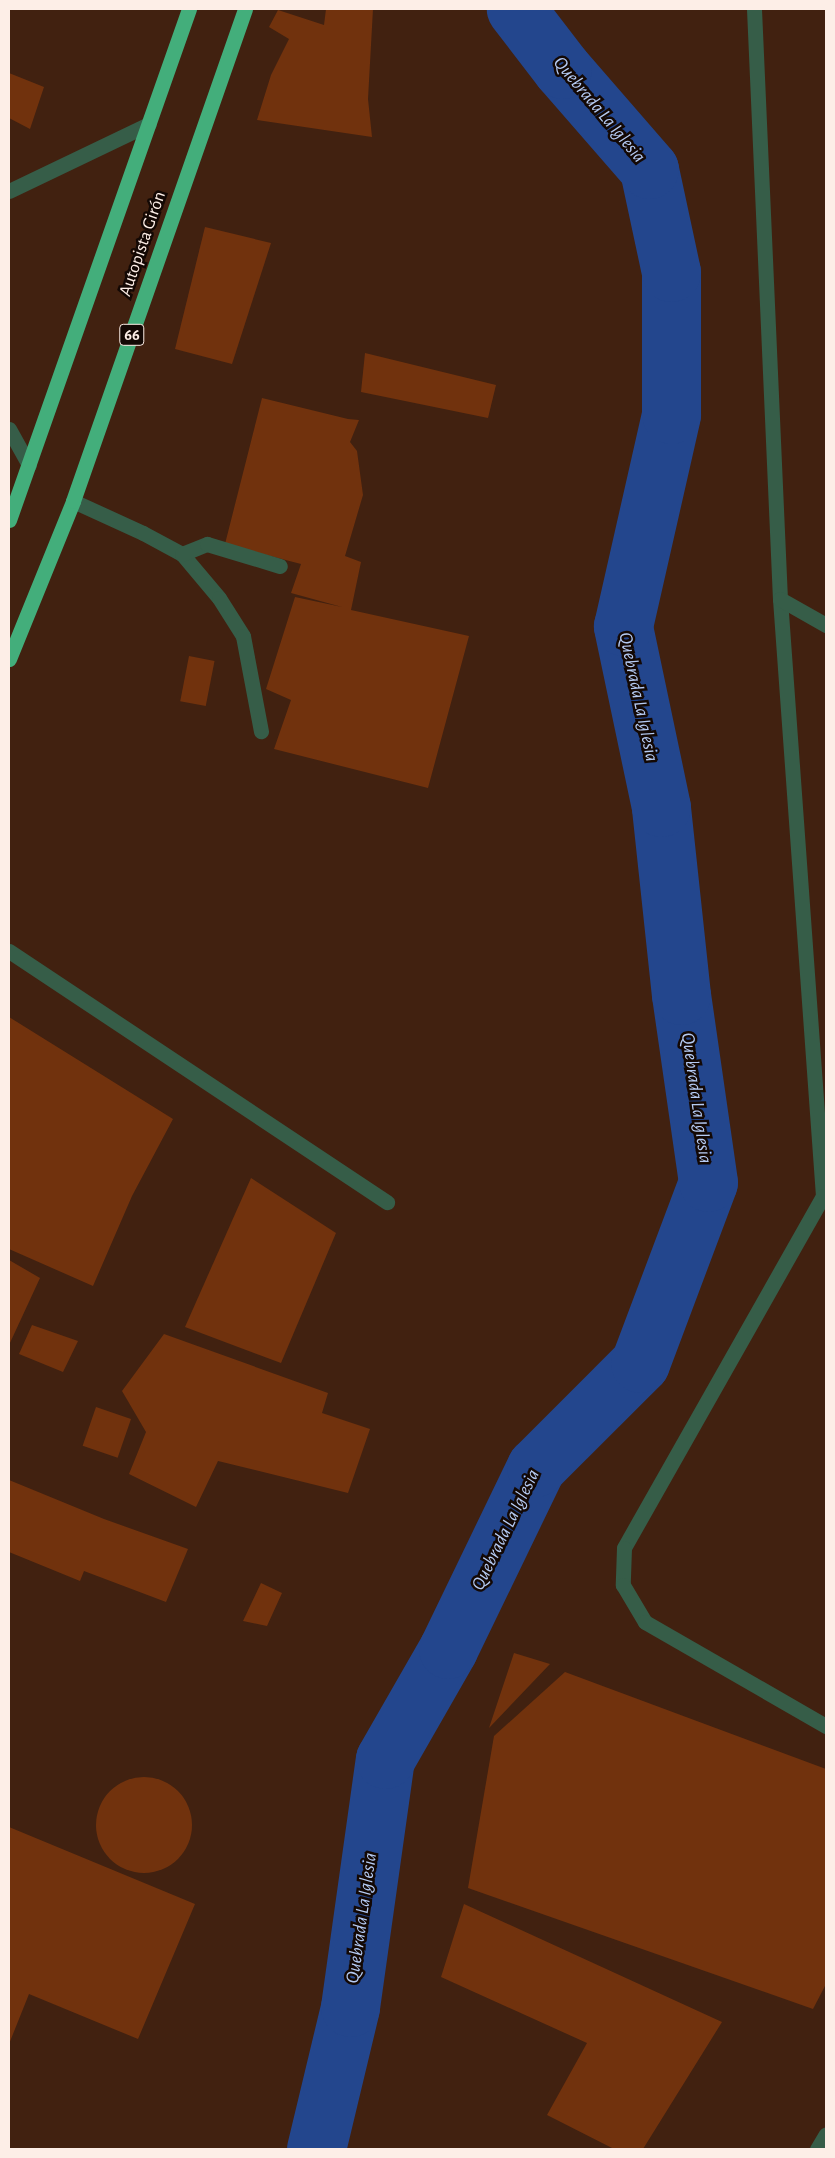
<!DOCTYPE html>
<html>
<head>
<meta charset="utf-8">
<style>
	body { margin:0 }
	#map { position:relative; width:835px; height:2158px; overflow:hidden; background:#341a0d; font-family:"Alegreya Sans",sans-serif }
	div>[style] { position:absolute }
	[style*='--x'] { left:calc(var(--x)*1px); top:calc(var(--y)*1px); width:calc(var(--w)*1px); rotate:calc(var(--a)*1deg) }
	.built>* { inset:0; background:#412110; transform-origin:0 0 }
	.river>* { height:59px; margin:-29.5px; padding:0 29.5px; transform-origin:29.5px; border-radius:29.5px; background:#23468d }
	.building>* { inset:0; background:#71320d; transform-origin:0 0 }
	.round { border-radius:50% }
	.minor>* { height:15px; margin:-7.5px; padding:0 7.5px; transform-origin:7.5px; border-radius:7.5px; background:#365d48 }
	.highway>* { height:15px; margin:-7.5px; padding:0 7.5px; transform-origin:7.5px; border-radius:7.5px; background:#43ae7b }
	span { translate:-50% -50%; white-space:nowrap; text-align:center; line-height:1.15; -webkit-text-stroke:5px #130804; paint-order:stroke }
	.shield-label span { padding:1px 4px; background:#130804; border:1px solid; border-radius:4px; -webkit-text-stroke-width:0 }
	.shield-label { font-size:16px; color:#fdeee7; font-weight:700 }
	.street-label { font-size:18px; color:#fdeee7 }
	.water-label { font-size:19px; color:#b5cbf4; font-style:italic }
	.frame { position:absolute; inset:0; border:10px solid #fdeee7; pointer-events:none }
</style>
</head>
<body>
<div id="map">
	<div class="built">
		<i style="left:9px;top:9px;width:817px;height:2140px"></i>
	</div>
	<div class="river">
		<i style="--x:316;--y:2149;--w:146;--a:-76.5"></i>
		<i style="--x:350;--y:2007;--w:250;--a:-82"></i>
		<i style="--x:385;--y:1759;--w:127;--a:-60.2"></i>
		<i style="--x:448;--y:1649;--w:202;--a:-64.2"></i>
		<i style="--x:536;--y:1467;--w:147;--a:-45"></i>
		<i style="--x:640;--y:1363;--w:193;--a:-69.4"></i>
		<i style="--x:708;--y:1182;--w:189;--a:-98.2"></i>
		<i style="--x:681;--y:995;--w:189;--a:-96.1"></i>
		<i style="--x:661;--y:807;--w:185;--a:-101.9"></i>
		<i style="--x:623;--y:626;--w:217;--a:-77.2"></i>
		<i style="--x:671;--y:414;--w:142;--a:-90"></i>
		<i style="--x:671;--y:272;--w:105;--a:-102.1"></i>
		<i style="--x:649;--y:169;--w:133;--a:-131"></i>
		<i style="--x:562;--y:69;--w:76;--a:-127.5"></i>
	</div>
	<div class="building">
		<i style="clip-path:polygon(326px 9px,373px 9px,368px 99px,372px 137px,257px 120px,271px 75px,289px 39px,269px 27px,278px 10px,324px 25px)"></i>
		<i style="clip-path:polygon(9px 73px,44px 87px,30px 129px,9px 118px)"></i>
		<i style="clip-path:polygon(205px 227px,271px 243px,232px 364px,175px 349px)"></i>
		<i style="clip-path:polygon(365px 353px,496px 385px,488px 418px,361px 392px)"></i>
		<i style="clip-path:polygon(262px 398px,348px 419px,359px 420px,350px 442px,357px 451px,363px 495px,345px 556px,361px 562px,351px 610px,469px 636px,428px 788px,274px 749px,291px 700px,266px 689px,295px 597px,342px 607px,291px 593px,301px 564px,225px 544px)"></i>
		<i style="left:189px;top:656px;width:26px;height:46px;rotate:11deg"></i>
		<i style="clip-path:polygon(9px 1017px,173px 1119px,132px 1196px,93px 1286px,9px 1249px)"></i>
		<i style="clip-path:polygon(251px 1178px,336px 1233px,281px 1363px,185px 1327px)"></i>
		<i style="clip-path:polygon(9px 1260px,40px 1278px,9px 1345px)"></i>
		<i style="clip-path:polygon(32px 1325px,78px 1341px,63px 1372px,19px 1354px)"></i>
		<i style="clip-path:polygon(164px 1334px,328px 1393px,322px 1413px,370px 1429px,348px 1493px,218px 1461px,196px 1507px,129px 1474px,146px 1432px,122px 1391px)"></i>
		<i style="left:96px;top:1407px;width:37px;height:41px;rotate:19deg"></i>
		<i style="clip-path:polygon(9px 1480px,104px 1519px,188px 1549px,166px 1602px,84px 1571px,80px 1581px,9px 1552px)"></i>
		<i style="clip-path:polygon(261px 1583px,282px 1593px,267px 1626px,243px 1621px)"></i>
		<i style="clip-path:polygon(514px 1653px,550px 1664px,489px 1728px)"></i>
		<i style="clip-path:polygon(565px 1672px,826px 1769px,826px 1984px,813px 2009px,468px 1888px,494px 1736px)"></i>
		<i class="round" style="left:96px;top:1777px;width:96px;height:96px"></i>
		<i style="clip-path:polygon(9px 1827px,195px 1904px,138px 2039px,29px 1994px,9px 2044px)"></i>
		<i style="clip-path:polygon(464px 1904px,722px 2022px,643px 2149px,614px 2149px,547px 2115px,587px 2043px,441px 1977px)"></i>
	</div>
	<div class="minor">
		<i style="--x:754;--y:9;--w:591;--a:87.48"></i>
		<i style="--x:780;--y:599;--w:599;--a:85.88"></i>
		<i style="--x:823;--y:1196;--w:404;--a:119.5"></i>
		<i style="--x:624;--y:1548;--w:37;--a:92"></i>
		<i style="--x:623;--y:1585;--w:43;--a:59.3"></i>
		<i style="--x:645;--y:1622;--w:209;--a:29.9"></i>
		<i style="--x:9;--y:191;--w:155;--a:-25.6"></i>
		<i style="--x:9;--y:429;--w:41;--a:60.9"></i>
		<i style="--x:73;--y:501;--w:77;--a:24.6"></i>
		<i style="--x:143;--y:533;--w:44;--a:28.3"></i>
		<i style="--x:182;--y:554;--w:57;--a:49.9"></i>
		<i style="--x:219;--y:598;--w:45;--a:57.7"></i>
		<i style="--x:243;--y:636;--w:97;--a:79.3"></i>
		<i style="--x:182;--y:554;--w:27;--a:-22"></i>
		<i style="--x:207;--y:544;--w:76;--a:16.8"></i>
		<i style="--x:780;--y:599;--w:53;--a:29.5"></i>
		<i style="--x:9;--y:951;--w:454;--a:33.6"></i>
		<i style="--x:817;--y:2149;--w:17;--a:-59"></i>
	</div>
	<div class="highway">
		<i style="--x:9;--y:520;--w:542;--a:-70.6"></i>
		<i style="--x:9;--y:659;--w:170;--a:-67.9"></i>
		<i style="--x:73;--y:501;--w:521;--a:-70.73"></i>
	</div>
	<div class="shield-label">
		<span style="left:132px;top:335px">66</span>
	</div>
	<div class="street-label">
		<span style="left:143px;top:244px;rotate:-71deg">Autopista Girón</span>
	</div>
	<div class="water-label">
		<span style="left:599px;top:110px;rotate:50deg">Quebrada La Iglesia</span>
		<span style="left:638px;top:697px;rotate:78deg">Quebrada La Iglesia</span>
		<span style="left:696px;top:1098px;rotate:82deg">Quebrada La Iglesia</span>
		<span style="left:506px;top:1530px;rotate:-64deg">Quebrada La Iglesia</span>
		<span style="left:362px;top:1918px;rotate:-82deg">Quebrada La Iglesia</span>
	</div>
	<div class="frame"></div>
</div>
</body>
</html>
